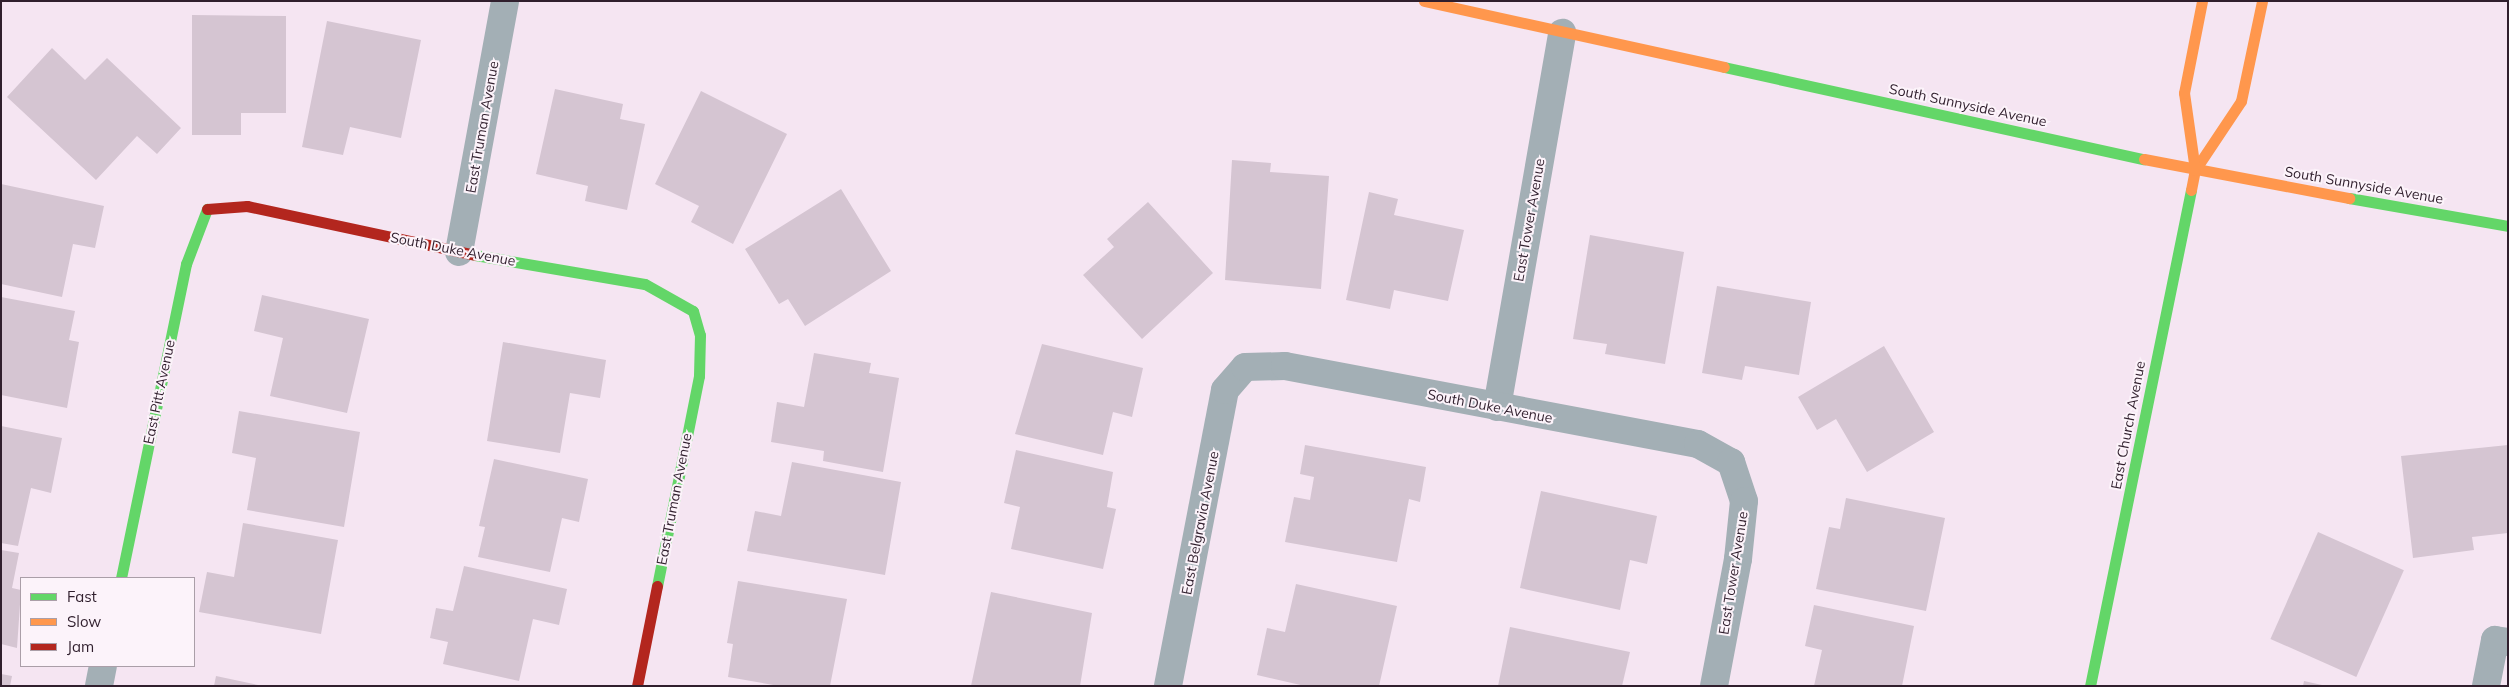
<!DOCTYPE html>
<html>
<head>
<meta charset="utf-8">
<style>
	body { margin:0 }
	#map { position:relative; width:2509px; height:687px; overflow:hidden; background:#f5e5f2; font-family:Mulish,sans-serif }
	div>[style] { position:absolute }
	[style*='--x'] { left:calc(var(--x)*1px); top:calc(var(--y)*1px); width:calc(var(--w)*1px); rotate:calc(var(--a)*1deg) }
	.building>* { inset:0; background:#d5c5d2; transform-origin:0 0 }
	.street>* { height:28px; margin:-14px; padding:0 14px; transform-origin:14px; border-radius:14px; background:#a3afb5 }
	.fast>* { height:11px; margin:-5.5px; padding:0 5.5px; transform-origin:5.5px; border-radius:5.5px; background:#63d668 }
	.slow>* { height:11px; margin:-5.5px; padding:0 5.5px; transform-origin:5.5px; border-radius:5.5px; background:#ff974d }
	.jam>* { height:11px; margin:-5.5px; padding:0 5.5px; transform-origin:5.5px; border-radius:5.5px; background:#b3261e }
	span { translate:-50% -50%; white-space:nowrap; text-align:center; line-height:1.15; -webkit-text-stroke:4px #fcf3fa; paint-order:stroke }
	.street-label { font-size:14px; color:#301f2d }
	.frame { position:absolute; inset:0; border:2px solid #301f2d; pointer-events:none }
	.legend { position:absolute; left:20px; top:577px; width:175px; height:90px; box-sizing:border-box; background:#fcf3fa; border:1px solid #aa9ea8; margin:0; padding:6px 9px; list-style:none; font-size:15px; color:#301f2d }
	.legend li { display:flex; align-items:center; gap:10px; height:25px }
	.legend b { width:25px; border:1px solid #aa9ea8 }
</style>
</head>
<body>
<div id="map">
	<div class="building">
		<i style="clip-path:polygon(192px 15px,286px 16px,286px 113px,241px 113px,241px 135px,192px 135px)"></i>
		<i style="clip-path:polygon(327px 21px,421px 40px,401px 138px,350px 127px,343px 155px,302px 147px)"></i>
		<i style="clip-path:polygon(52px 48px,85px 80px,107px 58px,181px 128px,157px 154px,137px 136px,96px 180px,7px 97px)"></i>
		<i style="clip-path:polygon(555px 89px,623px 104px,620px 119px,645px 124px,627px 210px,585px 201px,588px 186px,536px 174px)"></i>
		<i style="clip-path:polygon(701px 91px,787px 134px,733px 244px,691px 222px,699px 206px,655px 184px)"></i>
		<i style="clip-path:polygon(1232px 160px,1271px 163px,1270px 172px,1329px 176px,1321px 289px,1225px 280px)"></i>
		<i style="clip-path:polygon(1px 184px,104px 206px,95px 248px,73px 244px,62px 297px,1px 284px)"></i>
		<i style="clip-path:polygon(841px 189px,891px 271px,805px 326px,788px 299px,779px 304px,745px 249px)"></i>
		<i style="clip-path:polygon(1369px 192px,1398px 199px,1394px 215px,1464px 230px,1448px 301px,1394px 290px,1390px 309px,1346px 300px)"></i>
		<i style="clip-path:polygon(1148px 202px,1213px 273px,1142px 339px,1083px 275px,1114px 247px,1107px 239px)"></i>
		<i style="clip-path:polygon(1590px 235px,1684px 252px,1665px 364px,1605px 354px,1607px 344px,1573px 339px)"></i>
		<i style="clip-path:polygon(1717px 286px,1811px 302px,1799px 375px,1745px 366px,1742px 380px,1702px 373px)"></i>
		<i style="clip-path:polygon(262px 295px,369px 319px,347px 413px,270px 396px,283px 338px,254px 331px)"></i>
		<i style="clip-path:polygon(1px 297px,75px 311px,69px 340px,79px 342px,67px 408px,1px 395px)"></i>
		<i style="clip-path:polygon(503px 342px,606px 360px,600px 398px,570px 393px,560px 453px,487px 441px)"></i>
		<i style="clip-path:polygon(1042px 344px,1143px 368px,1132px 417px,1113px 412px,1103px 455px,1015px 434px)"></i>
		<i style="clip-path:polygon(1884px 346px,1934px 432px,1867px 472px,1836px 419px,1817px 430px,1798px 397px)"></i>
		<i style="clip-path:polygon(814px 353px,871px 363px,869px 373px,899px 378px,883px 472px,823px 461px,824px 451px,771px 442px,777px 402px,804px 407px)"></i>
		<i style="clip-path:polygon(239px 411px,360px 432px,344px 527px,247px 510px,256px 458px,232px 453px)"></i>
		<i style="clip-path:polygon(1px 426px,62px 438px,51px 493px,31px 488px,18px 546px,1px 543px)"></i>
		<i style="clip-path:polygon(1305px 445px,1426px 467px,1420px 502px,1409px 499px,1397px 562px,1285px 542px,1294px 497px,1310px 500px,1314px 477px,1300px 474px)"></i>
		<i style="clip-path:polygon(2508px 445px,2508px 533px,2472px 537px,2474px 550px,2413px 558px,2401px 456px)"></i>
		<i style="clip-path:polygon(1016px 450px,1113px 472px,1107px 507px,1116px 509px,1103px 569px,1011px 549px,1020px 507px,1004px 503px)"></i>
		<i style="clip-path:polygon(494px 459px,588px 479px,579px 522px,562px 518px,550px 572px,478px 557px,485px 527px,479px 526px)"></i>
		<i style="clip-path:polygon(792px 462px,901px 482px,885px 575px,747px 551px,755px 511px,781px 516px)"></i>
		<i style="clip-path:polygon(1541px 491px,1657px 516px,1647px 564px,1630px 560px,1620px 610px,1520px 588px)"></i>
		<i style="clip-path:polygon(1846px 498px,1945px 518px,1926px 611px,1816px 589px,1829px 527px,1840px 529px)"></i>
		<i style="clip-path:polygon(243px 523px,338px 540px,321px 634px,199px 612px,207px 572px,234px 577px)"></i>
		<i style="left:2318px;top:532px;width:94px;height:117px;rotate:24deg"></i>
		<i style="clip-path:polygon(1px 550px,19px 553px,12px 588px,21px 590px,17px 648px,1px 644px)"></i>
		<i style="clip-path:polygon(464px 566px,567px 589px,559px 625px,533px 619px,519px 681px,443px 664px,448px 642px,430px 638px,436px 608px,453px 611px)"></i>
		<i style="clip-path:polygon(738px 581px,847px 599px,830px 686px,779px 686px,728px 677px,733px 644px,727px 643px)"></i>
		<i style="clip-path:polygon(1296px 584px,1397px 606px,1379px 686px,1305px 686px,1257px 675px,1267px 628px,1285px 632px)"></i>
		<i style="clip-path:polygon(991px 592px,1092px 613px,1080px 686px,971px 686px)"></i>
		<i style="clip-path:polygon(1814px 605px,1914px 626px,1902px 686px,1814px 686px,1822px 650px,1805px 646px)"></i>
		<i style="clip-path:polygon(1510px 627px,1630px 652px,1622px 686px,1498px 686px)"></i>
		<i style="clip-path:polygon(1px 674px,12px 676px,10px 686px,1px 686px)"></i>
		<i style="clip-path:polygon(216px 676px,258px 685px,258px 686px,214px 686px)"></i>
		<i style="clip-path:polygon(2304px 681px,2322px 685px,2321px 686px,2303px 686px)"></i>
	</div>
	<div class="street">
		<i style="--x:459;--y:252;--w:255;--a:-79.6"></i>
		<i style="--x:1497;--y:407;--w:380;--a:-80.1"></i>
		<i style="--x:99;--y:686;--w:20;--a:-79"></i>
		<i style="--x:1168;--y:686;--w:301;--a:-79.1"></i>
		<i style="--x:1225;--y:390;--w:30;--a:-49"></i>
		<i style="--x:1245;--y:367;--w:40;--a:-1.4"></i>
		<i style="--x:1285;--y:366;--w:420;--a:10.7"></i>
		<i style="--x:1698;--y:444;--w:38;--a:29"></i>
		<i style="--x:1731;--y:462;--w:41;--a:71.6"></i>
		<i style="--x:1744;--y:501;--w:58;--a:95.9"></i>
		<i style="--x:1738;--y:559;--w:129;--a:100.7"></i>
		<i style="--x:2486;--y:686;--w:47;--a:-78.9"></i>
		<i style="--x:2495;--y:640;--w:13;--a:9"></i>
	</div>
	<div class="fast">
		<i style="--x:1724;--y:67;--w:430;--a:12.4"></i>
		<i style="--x:2349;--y:198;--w:161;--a:10"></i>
		<i style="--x:475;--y:255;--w:172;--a:9.7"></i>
		<i style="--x:645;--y:284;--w:55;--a:29.4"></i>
		<i style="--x:693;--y:311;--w:25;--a:74"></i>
		<i style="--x:700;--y:335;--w:41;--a:91.4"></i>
		<i style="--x:699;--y:376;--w:214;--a:101.3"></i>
		<i style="--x:121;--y:578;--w:321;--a:-78.3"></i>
		<i style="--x:186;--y:264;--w:59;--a:-69.1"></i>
		<i style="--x:2090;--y:686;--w:506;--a:-78.49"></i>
	</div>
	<div class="slow">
		<i style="--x:1424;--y:1;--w:307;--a:12.4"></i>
		<i style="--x:2144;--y:159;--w:209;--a:10.8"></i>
		<i style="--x:2195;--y:170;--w:83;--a:-56.3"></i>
		<i style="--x:2241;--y:101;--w:102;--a:-78.1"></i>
		<i style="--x:2191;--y:190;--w:20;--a:-79"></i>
		<i style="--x:2195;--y:170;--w:78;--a:-98.1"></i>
		<i style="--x:2184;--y:93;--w:94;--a:-78.9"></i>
	</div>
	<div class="jam">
		<i style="--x:207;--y:209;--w:40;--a:-4.3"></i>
		<i style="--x:247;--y:206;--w:233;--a:12.1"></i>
		<i style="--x:637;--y:686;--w:102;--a:-78.7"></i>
	</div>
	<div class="street-label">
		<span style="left:1968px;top:105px;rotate:12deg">South Sunnyside Avenue</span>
		<span style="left:482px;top:127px;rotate:-80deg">East Truman Avenue</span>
		<span style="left:2364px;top:185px;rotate:10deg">South Sunnyside Avenue</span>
		<span style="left:1529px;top:220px;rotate:-80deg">East Tower Avenue</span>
		<span style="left:453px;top:249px;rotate:11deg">South Duke Avenue</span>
		<span style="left:159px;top:392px;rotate:-78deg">East Pitt Avenue</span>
		<span style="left:1490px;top:406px;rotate:11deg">South Duke Avenue</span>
		<span style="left:2128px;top:425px;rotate:-79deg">East Church Avenue</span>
		<span style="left:674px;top:499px;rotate:-79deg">East Truman Avenue</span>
		<span style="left:1200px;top:523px;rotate:-79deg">East Belgravia Avenue</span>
		<span style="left:1733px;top:573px;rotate:-81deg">East Tower Avenue</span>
	</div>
	<div class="frame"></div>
	<ul class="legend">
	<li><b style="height:6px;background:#63d668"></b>Fast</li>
	<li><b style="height:6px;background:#ff974d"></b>Slow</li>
	<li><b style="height:6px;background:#b3261e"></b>Jam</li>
	</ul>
</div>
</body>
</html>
